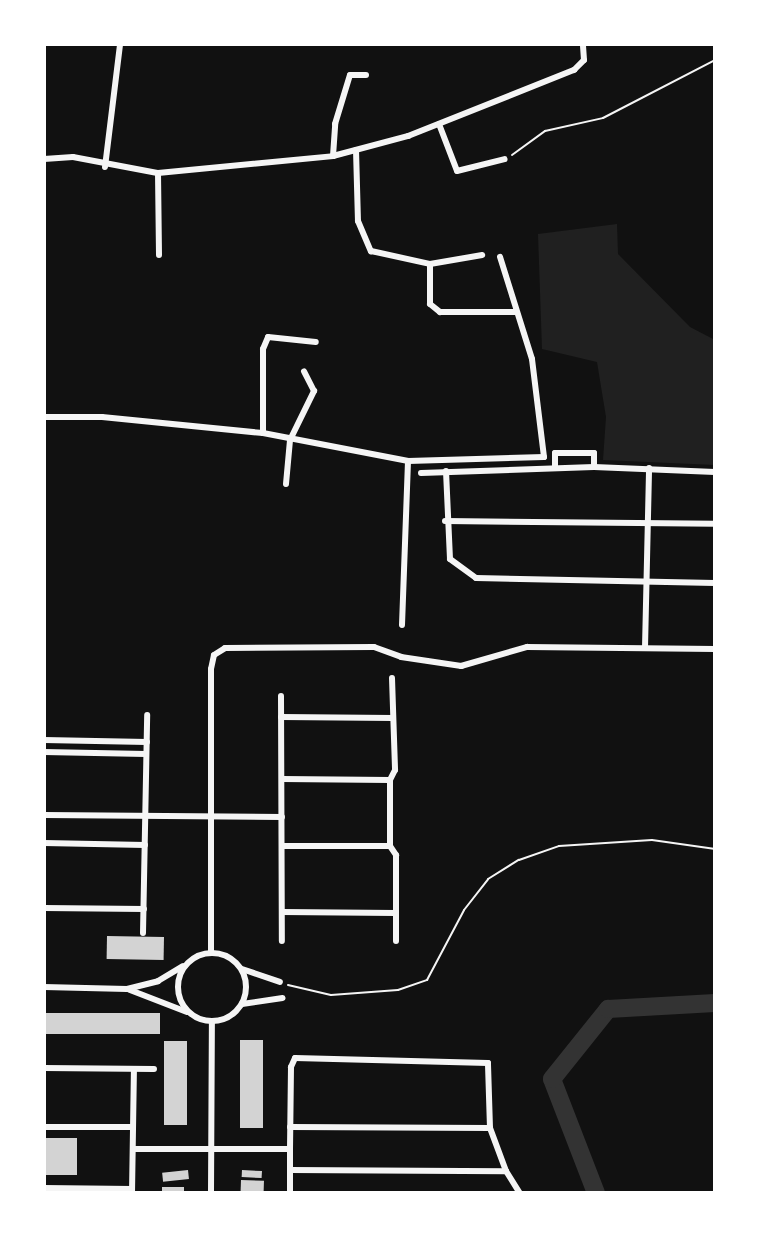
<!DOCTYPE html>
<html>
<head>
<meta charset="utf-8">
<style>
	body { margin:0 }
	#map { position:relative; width:759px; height:1237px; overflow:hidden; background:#111; font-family:Figtree,sans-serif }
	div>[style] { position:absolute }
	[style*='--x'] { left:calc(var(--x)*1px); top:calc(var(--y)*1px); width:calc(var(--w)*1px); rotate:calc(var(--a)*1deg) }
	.green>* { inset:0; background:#202020 }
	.river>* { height:18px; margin:-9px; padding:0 9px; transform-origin:9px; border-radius:9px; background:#333 }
	.building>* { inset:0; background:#d3d3d3; transform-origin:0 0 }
	.path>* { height:2px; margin:-1px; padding:0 1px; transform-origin:1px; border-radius:1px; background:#f5f5f5 }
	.minor>* { height:6px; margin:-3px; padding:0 3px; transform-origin:3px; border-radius:3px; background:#f5f5f5 }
	.minor>.ring { margin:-3px; padding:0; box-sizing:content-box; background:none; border:6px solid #f5f5f5; border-radius:50% }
	span { translate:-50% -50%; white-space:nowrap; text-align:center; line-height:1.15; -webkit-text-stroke:8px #fff; paint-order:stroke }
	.frame { position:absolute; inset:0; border:46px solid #fff; pointer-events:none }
</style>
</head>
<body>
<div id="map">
	<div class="green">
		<i style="clip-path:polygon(617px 224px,618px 254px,690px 327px,715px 340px,715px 465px,603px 460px,606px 417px,597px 362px,542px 349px,538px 234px)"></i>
	</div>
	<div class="river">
		<i style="--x:596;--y:1193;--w:122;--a:-111.1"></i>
		<i style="--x:552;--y:1079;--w:90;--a:-51.3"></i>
		<i style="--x:608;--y:1009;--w:107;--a:-3.2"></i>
	</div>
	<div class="building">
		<i style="left:107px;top:936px;width:57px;height:23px;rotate:1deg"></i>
		<i style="left:44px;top:1013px;width:116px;height:21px"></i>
		<i style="left:240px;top:1040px;width:23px;height:88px"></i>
		<i style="left:164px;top:1041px;width:23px;height:84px"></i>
		<i style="left:44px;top:1138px;width:33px;height:37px"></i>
		<i style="left:188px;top:1170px;width:9px;height:26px;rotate:84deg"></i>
		<i style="left:242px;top:1170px;width:20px;height:7px;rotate:3deg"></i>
		<i style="left:241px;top:1180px;width:23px;height:13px;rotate:2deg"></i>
		<i style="left:162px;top:1187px;width:22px;height:6px"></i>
	</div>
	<div class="path">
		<i style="--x:512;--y:155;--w:41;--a:-36"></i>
		<i style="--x:545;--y:131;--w:59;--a:-12.6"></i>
		<i style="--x:603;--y:118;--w:126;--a:-27.4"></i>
		<i style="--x:288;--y:985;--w:44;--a:13.1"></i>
		<i style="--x:331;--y:995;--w:67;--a:-4.3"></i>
		<i style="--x:398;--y:990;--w:31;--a:-19"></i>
		<i style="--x:427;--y:980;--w:79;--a:-62.1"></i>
		<i style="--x:464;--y:910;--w:39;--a:-52"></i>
		<i style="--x:488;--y:879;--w:36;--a:-32"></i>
		<i style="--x:519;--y:860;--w:42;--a:-19.3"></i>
		<i style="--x:559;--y:846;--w:93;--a:-3.7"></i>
		<i style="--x:652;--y:840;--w:64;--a:8.1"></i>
	</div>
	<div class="minor">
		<i style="--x:439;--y:124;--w:50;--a:69"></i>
		<i style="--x:457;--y:171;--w:49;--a:-14"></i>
		<i style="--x:356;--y:150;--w:71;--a:88.4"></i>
		<i style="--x:358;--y:221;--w:33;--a:67"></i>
		<i style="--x:371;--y:251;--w:60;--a:12.4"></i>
		<i style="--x:430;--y:264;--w:53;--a:-9.8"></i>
		<i style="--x:333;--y:156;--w:32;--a:-86"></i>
		<i style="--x:335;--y:124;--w:51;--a:-73"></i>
		<i style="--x:350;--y:75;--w:16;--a:0"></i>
		<i style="--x:44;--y:159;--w:29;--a:-4"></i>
		<i style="--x:73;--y:157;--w:86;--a:10.7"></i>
		<i style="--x:158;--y:173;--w:176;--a:-5.5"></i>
		<i style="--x:333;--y:156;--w:78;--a:-14.9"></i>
		<i style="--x:408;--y:136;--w:179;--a:-21.7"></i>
		<i style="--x:574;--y:70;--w:14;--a:-45"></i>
		<i style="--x:584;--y:60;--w:16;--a:-94"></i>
		<i style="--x:105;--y:167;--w:124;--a:-83"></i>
		<i style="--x:158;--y:173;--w:82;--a:89.3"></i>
		<i style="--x:430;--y:264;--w:40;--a:90"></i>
		<i style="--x:430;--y:304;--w:13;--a:39"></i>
		<i style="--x:440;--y:312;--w:76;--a:0"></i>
		<i style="--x:44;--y:417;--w:58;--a:0"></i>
		<i style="--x:102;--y:417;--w:162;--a:5.7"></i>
		<i style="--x:263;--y:433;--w:148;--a:10.9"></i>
		<i style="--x:408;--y:461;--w:136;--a:-1.7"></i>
		<i style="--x:544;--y:457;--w:99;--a:-97"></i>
		<i style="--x:532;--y:359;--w:107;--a:-107.4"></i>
		<i style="--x:263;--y:433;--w:84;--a:-90"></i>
		<i style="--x:263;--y:349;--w:13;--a:-67"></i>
		<i style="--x:268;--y:337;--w:48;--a:5.9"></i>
		<i style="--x:555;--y:468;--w:15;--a:-90"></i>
		<i style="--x:555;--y:453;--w:39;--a:0"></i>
		<i style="--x:594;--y:453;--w:14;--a:90"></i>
		<i style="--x:446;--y:471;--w:88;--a:87.4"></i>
		<i style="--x:450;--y:559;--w:32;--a:36"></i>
		<i style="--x:476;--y:578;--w:239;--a:1.2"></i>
		<i style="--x:421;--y:473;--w:173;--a:-2"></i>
		<i style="--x:594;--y:467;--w:121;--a:2.4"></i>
		<i style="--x:286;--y:484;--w:44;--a:-84.8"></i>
		<i style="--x:290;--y:440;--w:55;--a:-63.9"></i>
		<i style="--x:314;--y:391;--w:22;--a:-117"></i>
		<i style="--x:445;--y:521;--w:270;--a:0.6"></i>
		<i style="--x:402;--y:625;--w:164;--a:-87.9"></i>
		<i style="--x:645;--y:648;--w:180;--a:-88.7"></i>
		<i style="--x:392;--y:678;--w:92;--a:88.1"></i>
		<i style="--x:395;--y:770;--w:11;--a:117"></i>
		<i style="--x:390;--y:780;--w:66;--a:90"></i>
		<i style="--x:390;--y:846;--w:11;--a:56"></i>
		<i style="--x:396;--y:855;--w:86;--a:90"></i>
		<i style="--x:281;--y:696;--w:245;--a:89.8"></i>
		<i style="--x:281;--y:717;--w:112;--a:0.5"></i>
		<i style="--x:44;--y:740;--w:103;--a:1.1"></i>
		<i style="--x:44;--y:752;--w:102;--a:1.1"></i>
		<i style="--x:282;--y:779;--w:108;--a:0.5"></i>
		<i style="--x:44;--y:815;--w:238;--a:0.5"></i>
		<i style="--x:44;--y:843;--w:101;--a:1.1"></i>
		<i style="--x:282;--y:846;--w:108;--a:0"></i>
		<i style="--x:44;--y:908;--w:100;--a:0.6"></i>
		<i style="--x:282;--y:912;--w:114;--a:0.5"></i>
		<i style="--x:143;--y:933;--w:218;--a:-88.9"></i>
		<i class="ring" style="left:178px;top:953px;width:62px;height:62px"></i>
		<i style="--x:211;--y:953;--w:284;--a:-90"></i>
		<i style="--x:211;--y:669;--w:14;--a:-78"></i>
		<i style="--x:214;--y:655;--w:13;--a:-32"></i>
		<i style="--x:225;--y:648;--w:149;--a:-0.4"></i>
		<i style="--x:374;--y:647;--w:29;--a:20"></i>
		<i style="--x:401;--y:657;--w:61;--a:8.5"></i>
		<i style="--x:461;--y:666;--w:69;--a:-16.1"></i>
		<i style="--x:527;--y:647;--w:188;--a:0.6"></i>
		<i style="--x:242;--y:969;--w:40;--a:18.9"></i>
		<i style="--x:44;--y:987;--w:83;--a:1.4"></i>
		<i style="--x:127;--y:989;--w:32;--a:-14"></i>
		<i style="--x:158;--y:981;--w:29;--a:-31"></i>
		<i style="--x:130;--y:990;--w:61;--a:21.1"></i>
		<i style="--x:242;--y:1004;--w:41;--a:-8.3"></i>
		<i style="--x:44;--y:1068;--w:110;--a:0.5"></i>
		<i style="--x:44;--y:1127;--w:89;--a:0"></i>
		<i style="--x:290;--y:1127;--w:200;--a:0.3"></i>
		<i style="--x:133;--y:1149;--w:157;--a:0"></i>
		<i style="--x:290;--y:1170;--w:216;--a:0.3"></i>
		<i style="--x:506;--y:1171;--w:46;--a:-110.4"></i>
		<i style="--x:490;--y:1128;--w:65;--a:-91.8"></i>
		<i style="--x:488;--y:1063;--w:193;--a:-178.5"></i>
		<i style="--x:295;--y:1058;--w:10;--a:114"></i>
		<i style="--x:291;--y:1067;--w:82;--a:90.7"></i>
		<i style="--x:290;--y:1149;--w:44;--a:90"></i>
		<i style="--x:506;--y:1171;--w:26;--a:58"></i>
		<i style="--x:44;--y:1188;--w:88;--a:0.7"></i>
		<i style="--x:132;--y:1193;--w:124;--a:-89.1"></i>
		<i style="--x:211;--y:1193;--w:171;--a:-89.7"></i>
	</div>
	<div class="frame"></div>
</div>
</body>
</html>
